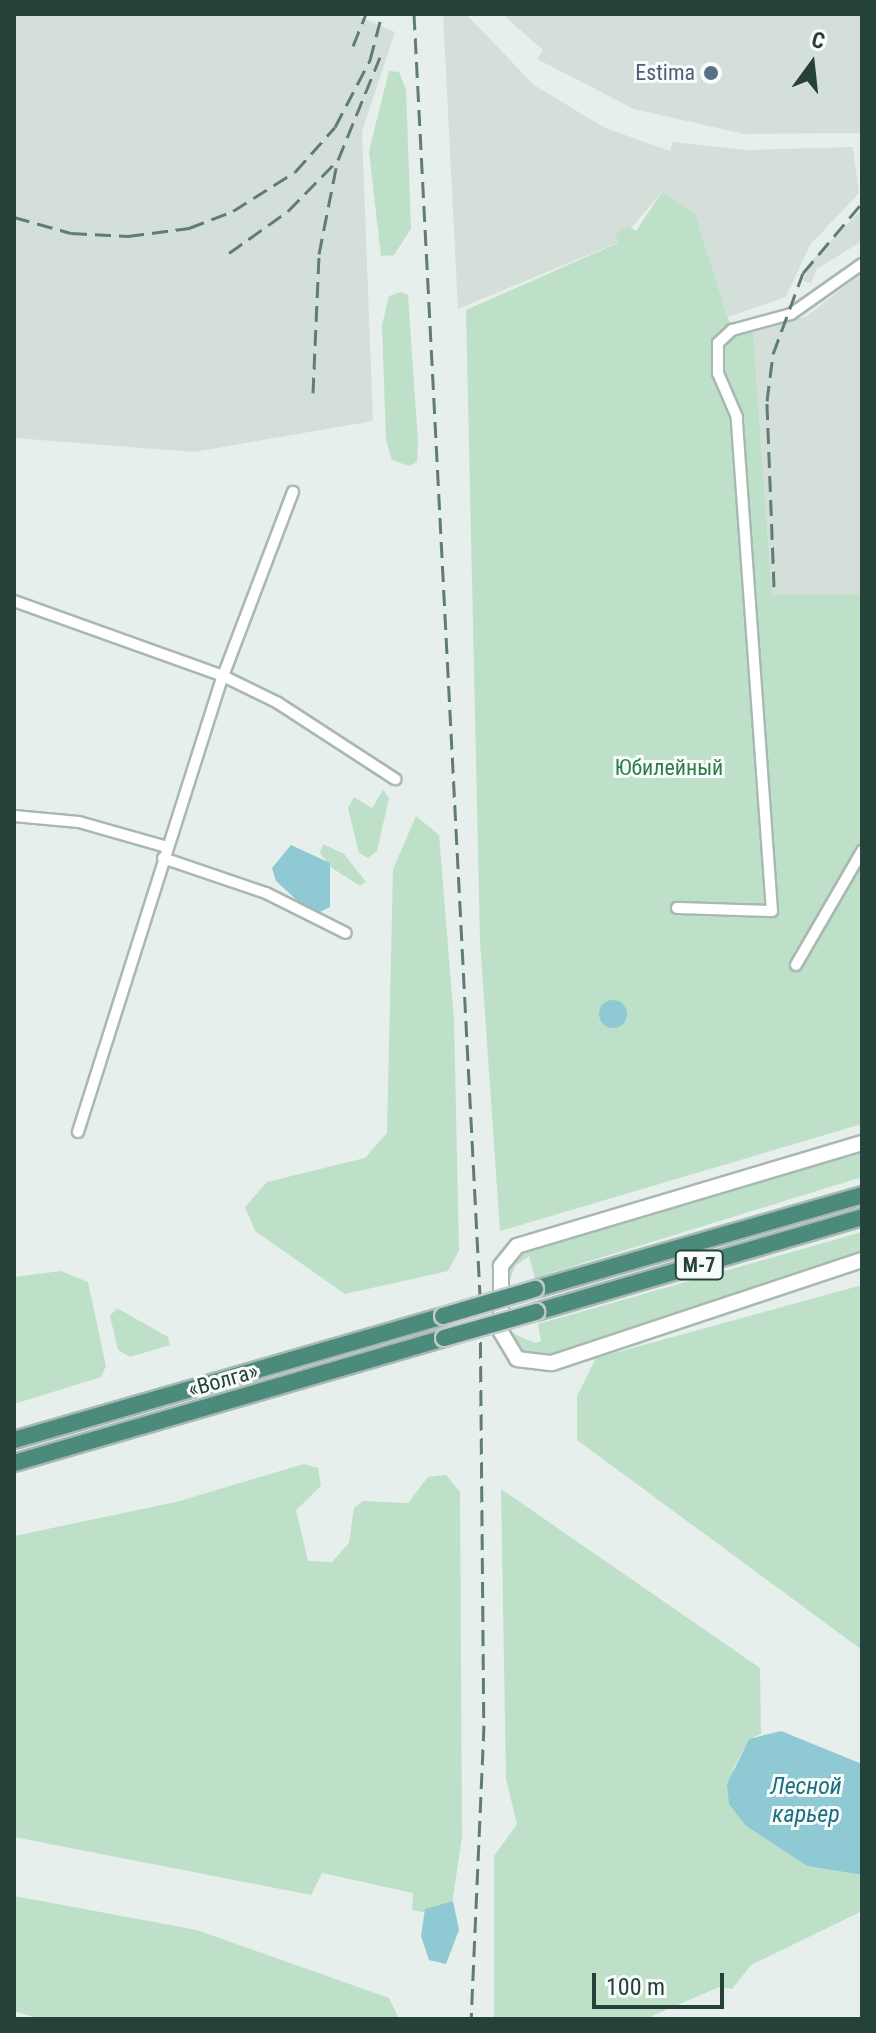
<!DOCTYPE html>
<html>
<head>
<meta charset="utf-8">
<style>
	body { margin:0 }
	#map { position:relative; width:876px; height:2033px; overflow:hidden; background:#e6efeb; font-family:"Roboto Condensed",sans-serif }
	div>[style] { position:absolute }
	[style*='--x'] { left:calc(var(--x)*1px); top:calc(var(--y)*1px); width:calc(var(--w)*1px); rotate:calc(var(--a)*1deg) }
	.built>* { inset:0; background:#d4dfda }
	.green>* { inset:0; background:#bfe0c8 }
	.water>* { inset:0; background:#8ec9d4 }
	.round { border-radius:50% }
	.roads { filter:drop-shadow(2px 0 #a8b8b2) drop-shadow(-2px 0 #a8b8b2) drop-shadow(0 2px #a8b8b2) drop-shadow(0 -2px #a8b8b2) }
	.minor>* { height:10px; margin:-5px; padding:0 5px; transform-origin:5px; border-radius:5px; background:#fff }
	.secondary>* { height:14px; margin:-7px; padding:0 7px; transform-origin:7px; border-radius:7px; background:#fff }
	.trunk>* { height:16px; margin:-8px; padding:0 8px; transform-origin:8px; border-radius:8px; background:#4c8a7c }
	.rail>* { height:3px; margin-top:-1.5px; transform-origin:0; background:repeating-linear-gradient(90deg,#5f7d75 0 16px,transparent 0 24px) }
	.bridges { filter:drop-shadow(2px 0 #c2cac8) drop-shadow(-2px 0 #c2cac8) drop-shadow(0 2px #c2cac8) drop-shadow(0 -2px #c2cac8) }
	.trunk-bridge>* { height:16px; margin:-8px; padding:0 8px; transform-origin:8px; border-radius:8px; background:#4c8a7c }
	.dots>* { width:22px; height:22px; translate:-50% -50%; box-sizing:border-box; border:4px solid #f7fbf9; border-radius:50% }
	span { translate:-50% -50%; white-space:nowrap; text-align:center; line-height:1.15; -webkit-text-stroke:6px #f7fbf9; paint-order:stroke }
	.shield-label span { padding:2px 6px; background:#f7fbf9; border:2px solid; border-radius:6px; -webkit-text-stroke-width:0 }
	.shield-label { font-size:20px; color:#24423a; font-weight:700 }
	.service-label { font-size:22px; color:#4e5e75 }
	.right { translate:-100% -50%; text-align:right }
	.park-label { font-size:22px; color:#2d7a4b }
	.street-label { font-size:22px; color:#24423a }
	.water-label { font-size:24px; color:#1c6f80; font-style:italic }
	.frame { position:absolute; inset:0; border:16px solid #24423a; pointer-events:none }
	.north { position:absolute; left:772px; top:24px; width:80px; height:80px; -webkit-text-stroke:6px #f7fbf9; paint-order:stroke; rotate:15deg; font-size:22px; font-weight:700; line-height:32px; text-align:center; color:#24423a }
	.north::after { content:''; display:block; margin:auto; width:28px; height:36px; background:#24423a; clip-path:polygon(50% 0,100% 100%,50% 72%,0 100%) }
	.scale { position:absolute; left:592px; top:1973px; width:132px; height:36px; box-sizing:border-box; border:4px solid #24423a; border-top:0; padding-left:10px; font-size:24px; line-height:28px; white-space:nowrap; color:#24423a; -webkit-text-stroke:6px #f7fbf9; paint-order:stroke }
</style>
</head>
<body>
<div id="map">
	<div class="built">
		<i style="clip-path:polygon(14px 14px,353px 14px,395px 32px,362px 132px,373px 421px,194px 452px,14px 438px)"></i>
		<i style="clip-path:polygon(443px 14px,466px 14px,534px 85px,605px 128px,670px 151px,673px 142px,745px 150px,853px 147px,859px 193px,810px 245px,786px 297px,728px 317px,695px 213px,662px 192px,619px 242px,458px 309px)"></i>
		<i style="clip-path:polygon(502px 14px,862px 14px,862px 133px,744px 134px,634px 109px,537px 59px,543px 50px)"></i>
		<i style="clip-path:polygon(862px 209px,862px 241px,817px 269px,811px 283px,803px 281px,812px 260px)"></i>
		<i style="clip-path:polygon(862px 273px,862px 594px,772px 596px,753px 329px,807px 316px)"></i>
	</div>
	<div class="green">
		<i style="clip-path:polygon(389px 71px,399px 72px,406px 90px,411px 229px,394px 255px,381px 256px,369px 151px)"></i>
		<i style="clip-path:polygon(662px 192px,695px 213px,729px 321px,753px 329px,772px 595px,862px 594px,862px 1124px,500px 1231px,480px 941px,466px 310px,618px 243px,615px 235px,629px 226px,636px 231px)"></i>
		<i style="clip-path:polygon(401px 292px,408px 295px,418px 442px,417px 462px,409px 466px,392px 460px,386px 440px,382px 325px,389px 296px)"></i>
		<i style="clip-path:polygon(383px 790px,389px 798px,377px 851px,368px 858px,359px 853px,348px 808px,354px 797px,372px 808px)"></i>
		<i style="clip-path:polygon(416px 816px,439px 835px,454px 1020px,459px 1250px,448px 1271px,345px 1294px,255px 1231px,245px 1207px,267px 1182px,365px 1158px,387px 1133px,393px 869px)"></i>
		<i style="clip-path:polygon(323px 844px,344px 854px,366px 882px,360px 886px,332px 868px,320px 853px)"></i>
		<i style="clip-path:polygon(862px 1149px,862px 1177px,535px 1278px,529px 1256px,515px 1266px,508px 1286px,511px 1266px,525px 1250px)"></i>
		<i style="clip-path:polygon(862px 1232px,862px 1251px,555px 1355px,526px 1355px,509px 1332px,535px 1343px,541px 1341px,538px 1324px)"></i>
		<i style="clip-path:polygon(61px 1271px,88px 1282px,106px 1366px,101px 1377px,14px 1404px,14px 1277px)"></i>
		<i style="clip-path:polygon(862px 1285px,862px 1650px,577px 1440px,577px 1396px,596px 1358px)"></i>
		<i style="clip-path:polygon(117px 1308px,168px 1337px,170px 1345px,130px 1357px,118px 1350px,110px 1316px)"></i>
		<i style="clip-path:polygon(304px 1464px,318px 1468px,321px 1486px,296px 1510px,308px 1561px,332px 1562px,349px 1543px,354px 1508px,363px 1501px,408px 1503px,428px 1477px,446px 1475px,460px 1492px,462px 1837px,450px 1917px,412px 1910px,413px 1893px,322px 1873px,311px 1895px,14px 1837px,14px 1536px,176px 1502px)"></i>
		<i style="clip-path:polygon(501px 1489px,760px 1668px,761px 1734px,749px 1739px,733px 1769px,746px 1826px,807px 1866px,862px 1875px,862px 1911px,751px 1965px,732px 1989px,719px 1987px,645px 2019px,494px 2019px,494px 1856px,517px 1824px,506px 1779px)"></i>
		<i style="clip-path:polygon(14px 1896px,197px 1930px,389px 1998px,399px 2019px,40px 2019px,14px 2011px)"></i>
	</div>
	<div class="water">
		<i style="clip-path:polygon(291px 845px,330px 863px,330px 907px,320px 912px,302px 905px,276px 881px,272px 868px)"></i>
		<i class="round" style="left:599px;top:1000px;width:28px;height:28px"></i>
		<i style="clip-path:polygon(781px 1731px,862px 1764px,862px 1875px,807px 1866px,746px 1826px,729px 1804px,727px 1784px,749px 1739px)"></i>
		<i style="clip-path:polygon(453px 1901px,459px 1930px,446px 1964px,429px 1960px,421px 1936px,425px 1909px)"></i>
	</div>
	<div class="roads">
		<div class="minor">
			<i style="--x:14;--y:601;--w:222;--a:19.7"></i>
			<i style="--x:223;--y:676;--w:61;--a:26.1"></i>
			<i style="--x:278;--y:703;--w:140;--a:33"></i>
			<i style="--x:14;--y:816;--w:65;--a:5.3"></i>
			<i style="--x:79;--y:822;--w:91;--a:15.9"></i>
			<i style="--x:163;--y:858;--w:109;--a:18.8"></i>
			<i style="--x:266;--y:893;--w:89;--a:26.6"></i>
			<i style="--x:677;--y:908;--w:95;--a:1.8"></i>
			<i style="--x:772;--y:911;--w:495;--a:-94.1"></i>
			<i style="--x:737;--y:417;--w:48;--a:-113.4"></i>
			<i style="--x:718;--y:373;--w:30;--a:-90"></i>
			<i style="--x:718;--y:343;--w:19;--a:-43"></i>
			<i style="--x:732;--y:330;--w:61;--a:-15.2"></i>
			<i style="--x:791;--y:314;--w:87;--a:-35.2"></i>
			<i style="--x:796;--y:965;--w:132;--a:-59.9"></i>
			<i style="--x:78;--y:1132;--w:478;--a:-72.4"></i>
			<i style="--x:223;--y:676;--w:197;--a:-69.2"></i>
		</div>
		<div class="secondary">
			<i style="--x:862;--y:1143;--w:360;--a:163.4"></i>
			<i style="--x:517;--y:1246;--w:26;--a:129"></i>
			<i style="--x:501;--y:1266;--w:66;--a:90"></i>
			<i style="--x:501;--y:1332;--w:31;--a:59"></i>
			<i style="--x:517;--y:1359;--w:35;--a:7"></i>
			<i style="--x:552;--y:1363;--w:327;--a:-18.4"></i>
		</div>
		<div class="trunk">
			<i style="--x:535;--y:1289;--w:340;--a:-16"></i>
			<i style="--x:536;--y:1312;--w:340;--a:-16.2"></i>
			<i style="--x:14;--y:1440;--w:447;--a:-16.1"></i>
			<i style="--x:14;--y:1463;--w:448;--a:-16.2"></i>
		</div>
	</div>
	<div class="rail">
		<i style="--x:414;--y:14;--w:1282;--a:87.05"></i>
		<i style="--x:480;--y:1294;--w:431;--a:89.5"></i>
		<i style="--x:484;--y:1725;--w:294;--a:92.5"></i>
		<i style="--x:353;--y:46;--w:35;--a:-68"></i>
		<i style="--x:14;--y:217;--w:59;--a:15.7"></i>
		<i style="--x:71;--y:233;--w:57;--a:3"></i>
		<i style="--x:128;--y:236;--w:62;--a:-7.5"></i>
		<i style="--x:189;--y:228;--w:47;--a:-21.1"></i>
		<i style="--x:233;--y:211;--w:73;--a:-32.2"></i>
		<i style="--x:295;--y:172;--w:60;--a:-48.4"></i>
		<i style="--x:335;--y:127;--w:76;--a:-62.4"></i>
		<i style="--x:370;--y:60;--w:48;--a:-75.4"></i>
		<i style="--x:229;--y:253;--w:72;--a:-35.4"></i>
		<i style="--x:288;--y:211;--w:71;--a:-45.6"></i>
		<i style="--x:338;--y:160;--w:111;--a:-67.8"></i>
		<i style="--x:313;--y:393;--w:139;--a:-87.5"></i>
		<i style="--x:319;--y:254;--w:88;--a:-78.8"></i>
		<i style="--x:774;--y:587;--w:186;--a:-92.2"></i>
		<i style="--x:767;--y:401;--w:47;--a:-82.7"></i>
		<i style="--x:773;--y:354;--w:86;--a:-69.7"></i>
		<i style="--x:803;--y:273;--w:92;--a:-49.9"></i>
	</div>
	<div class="bridges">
		<div class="trunk-bridge">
			<i style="--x:443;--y:1316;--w:96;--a:-16.4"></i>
			<i style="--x:444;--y:1338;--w:96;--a:-15.8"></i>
		</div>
	</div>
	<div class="dots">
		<i style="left:711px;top:73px;background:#5c6f8a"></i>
	</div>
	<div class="shield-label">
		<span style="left:699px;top:1265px">М-7</span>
	</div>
	<div class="service-label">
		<span class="right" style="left:695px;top:73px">Estima</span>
	</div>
	<div class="park-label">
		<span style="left:669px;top:768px">Юбилейный</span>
	</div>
	<div class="street-label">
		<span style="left:223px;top:1380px;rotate:-16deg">«Волга»</span>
	</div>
	<div class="water-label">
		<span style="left:806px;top:1801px">Лесной<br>карьер</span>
	</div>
	<div class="frame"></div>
	<div class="north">С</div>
	<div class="scale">100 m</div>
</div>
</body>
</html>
